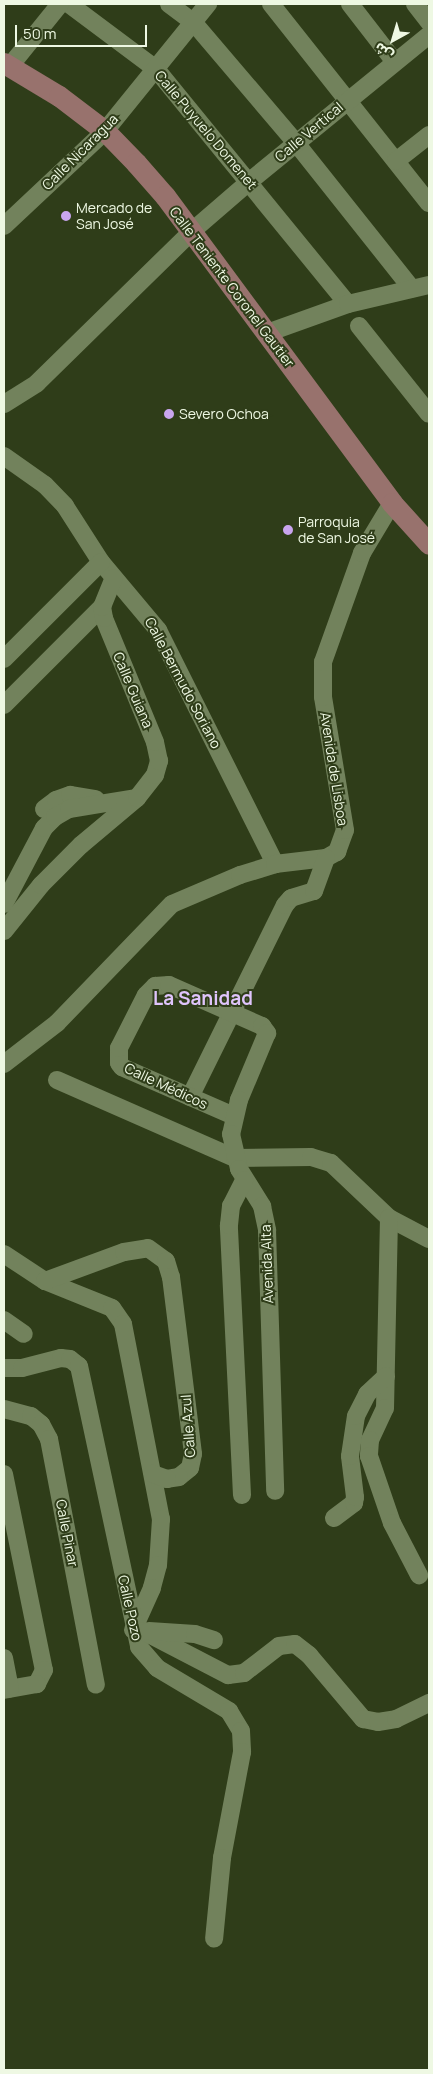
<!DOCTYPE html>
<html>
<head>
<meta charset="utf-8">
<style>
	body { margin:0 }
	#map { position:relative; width:433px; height:2074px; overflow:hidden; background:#2f3d19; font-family:Manrope,"Noto Sans Arabic",sans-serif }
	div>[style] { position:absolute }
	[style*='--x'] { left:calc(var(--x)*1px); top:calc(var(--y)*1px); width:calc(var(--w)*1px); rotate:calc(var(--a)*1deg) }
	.minor>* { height:18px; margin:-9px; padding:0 9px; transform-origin:9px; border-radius:9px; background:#72825c }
	.major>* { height:21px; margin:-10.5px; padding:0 10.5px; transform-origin:10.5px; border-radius:10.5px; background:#98726d }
	.dots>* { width:14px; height:14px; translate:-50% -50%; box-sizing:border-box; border:2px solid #2f3d19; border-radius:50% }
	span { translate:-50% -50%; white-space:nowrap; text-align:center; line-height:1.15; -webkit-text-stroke:4px #2f3d19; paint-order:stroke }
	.street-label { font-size:14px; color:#eef8e3 }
	.poi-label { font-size:14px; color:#eef8e3 }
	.left { translate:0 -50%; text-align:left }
	.district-label { font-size:19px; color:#dfc4fb; font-weight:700 }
	.frame { position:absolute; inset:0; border:5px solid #eef8e3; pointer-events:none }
	.north { position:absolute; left:368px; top:15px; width:50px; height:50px; -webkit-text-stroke:4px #2f3d19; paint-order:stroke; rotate:219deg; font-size:14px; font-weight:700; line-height:20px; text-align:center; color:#eef8e3 }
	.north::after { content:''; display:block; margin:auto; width:18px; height:22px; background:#eef8e3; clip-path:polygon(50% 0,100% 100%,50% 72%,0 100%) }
	.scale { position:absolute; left:15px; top:25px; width:132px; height:22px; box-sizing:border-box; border:2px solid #eef8e3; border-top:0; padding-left:6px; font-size:15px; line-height:18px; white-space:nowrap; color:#eef8e3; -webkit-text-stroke:4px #2f3d19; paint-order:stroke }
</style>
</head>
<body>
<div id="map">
	<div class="minor">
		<i style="--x:69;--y:4;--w:109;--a:36.8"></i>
		<i style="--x:156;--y:69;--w:303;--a:50.8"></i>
		<i style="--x:169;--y:4;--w:31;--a:37"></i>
		<i style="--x:194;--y:23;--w:157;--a:49.6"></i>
		<i style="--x:296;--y:143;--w:186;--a:51.5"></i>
		<i style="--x:271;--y:4;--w:254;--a:51.6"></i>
		<i style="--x:350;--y:4;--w:73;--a:52.2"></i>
		<i style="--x:415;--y:4;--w:23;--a:52"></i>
		<i style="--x:10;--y:66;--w:80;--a:-51.1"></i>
		<i style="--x:396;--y:161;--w:42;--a:-38.2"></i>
		<i style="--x:4;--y:226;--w:139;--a:-43.2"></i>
		<i style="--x:105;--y:131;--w:164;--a:-51"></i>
		<i style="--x:359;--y:326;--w:112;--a:51.5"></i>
		<i style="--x:267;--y:333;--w:86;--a:-19.7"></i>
		<i style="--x:348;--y:304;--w:83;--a:-13.2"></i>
		<i style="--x:4;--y:404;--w:39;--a:-32"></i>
		<i style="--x:37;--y:383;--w:216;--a:-44.4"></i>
		<i style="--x:191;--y:232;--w:78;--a:-40.8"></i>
		<i style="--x:250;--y:181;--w:231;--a:-39.2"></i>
		<i style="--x:4;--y:456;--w:50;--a:35.3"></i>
		<i style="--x:45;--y:485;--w:29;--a:46"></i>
		<i style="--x:65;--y:506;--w:67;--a:57.3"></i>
		<i style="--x:101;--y:562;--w:89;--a:50"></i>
		<i style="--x:158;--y:630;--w:262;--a:63.4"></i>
		<i style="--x:4;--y:659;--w:137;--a:-45"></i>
		<i style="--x:4;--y:705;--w:139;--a:-45"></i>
		<i style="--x:44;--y:809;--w:15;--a:-37"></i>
		<i style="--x:56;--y:800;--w:15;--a:-20"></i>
		<i style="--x:70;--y:795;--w:26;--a:9"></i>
		<i style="--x:4;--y:904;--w:86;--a:-62.2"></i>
		<i style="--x:44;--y:828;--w:16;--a:-45"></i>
		<i style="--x:55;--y:817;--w:16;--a:-30"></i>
		<i style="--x:69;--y:809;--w:69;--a:-9.2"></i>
		<i style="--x:4;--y:931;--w:59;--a:-51.2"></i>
		<i style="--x:41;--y:885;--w:57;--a:-45"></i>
		<i style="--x:81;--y:845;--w:73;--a:-40"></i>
		<i style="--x:137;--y:798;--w:29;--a:-52"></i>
		<i style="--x:155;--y:775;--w:15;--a:-74"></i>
		<i style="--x:159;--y:761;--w:19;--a:-102"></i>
		<i style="--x:155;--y:742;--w:134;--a:-112.4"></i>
		<i style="--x:104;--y:618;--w:11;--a:-100"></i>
		<i style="--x:102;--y:607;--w:31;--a:-68"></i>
		<i style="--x:4;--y:1064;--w:67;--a:-37.7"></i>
		<i style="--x:57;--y:1023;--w:165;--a:-46"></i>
		<i style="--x:172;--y:904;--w:74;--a:-23.1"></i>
		<i style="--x:240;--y:875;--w:37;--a:-17"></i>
		<i style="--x:275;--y:864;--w:51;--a:-6.7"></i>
		<i style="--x:326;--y:858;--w:13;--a:-29"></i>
		<i style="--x:337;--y:852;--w:23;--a:-70"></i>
		<i style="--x:345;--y:830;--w:135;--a:-99.4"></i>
		<i style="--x:323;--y:697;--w:35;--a:-90"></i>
		<i style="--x:323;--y:662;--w:116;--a:-70.3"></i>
		<i style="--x:362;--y:553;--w:58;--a:-59"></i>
		<i style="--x:57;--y:1080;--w:194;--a:23.7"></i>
		<i style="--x:235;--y:1158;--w:76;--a:-0.8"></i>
		<i style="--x:311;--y:1157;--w:21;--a:17"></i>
		<i style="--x:331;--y:1163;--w:80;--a:43.5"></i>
		<i style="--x:389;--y:1218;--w:45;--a:27.7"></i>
		<i style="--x:190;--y:1097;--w:214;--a:-63.7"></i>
		<i style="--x:285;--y:905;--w:9;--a:-49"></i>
		<i style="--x:291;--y:898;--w:24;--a:-17"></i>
		<i style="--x:314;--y:891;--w:35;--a:-70"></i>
		<i style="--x:234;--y:1116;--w:122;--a:-156.4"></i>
		<i style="--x:122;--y:1067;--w:5;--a:-127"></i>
		<i style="--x:119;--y:1063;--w:15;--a:-90"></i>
		<i style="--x:119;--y:1048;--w:59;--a:-63"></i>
		<i style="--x:146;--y:995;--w:13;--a:-45"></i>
		<i style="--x:155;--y:986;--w:14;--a:-4"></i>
		<i style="--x:169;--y:985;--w:102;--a:23.8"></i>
		<i style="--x:262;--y:1026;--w:9;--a:54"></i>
		<i style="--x:267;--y:1033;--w:73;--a:112.7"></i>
		<i style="--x:239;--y:1100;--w:35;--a:103"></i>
		<i style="--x:231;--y:1134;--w:36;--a:77"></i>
		<i style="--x:239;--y:1169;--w:44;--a:58.1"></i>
		<i style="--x:262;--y:1206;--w:25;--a:78"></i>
		<i style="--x:267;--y:1230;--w:261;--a:88.2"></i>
		<i style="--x:389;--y:1218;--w:190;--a:91.2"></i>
		<i style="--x:385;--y:1408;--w:35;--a:115"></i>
		<i style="--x:370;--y:1440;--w:16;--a:94"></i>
		<i style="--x:369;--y:1456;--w:71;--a:71.1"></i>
		<i style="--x:392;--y:1523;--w:59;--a:62.6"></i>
		<i style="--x:4;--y:1254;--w:49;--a:33.4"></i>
		<i style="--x:45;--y:1281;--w:72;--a:21.9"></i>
		<i style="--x:112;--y:1308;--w:19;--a:55"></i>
		<i style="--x:123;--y:1324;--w:199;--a:79"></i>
		<i style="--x:161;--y:1519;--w:46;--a:93.7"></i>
		<i style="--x:158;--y:1565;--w:24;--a:105"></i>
		<i style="--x:152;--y:1588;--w:46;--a:114.3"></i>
		<i style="--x:45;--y:1281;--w:84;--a:-20.2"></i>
		<i style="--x:124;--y:1252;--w:24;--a:-9"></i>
		<i style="--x:148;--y:1248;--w:22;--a:36"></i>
		<i style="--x:166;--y:1261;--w:17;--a:73"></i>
		<i style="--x:171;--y:1277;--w:178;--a:82.9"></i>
		<i style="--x:193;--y:1454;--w:14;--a:102"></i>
		<i style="--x:190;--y:1468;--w:14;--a:141"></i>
		<i style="--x:179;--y:1477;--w:12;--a:171"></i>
		<i style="--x:167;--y:1479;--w:15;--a:-160"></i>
		<i style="--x:4;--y:1320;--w:24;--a:35"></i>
		<i style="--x:4;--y:1368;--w:18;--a:0"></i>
		<i style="--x:22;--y:1368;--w:40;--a:-14.4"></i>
		<i style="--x:61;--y:1358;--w:9;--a:6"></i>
		<i style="--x:70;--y:1359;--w:11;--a:38"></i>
		<i style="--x:79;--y:1366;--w:287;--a:77.9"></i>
		<i style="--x:139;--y:1647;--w:28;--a:49"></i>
		<i style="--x:157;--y:1668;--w:84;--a:30.8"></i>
		<i style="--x:229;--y:1711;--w:23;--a:59"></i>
		<i style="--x:241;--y:1731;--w:21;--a:87"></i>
		<i style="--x:242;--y:1752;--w:108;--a:100.7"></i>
		<i style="--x:222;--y:1858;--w:81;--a:95.6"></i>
		<i style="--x:4;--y:1409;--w:28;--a:15"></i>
		<i style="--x:31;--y:1416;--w:13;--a:39"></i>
		<i style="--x:41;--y:1424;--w:17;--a:62"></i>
		<i style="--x:49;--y:1439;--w:250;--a:79.2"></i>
		<i style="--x:4;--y:1474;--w:200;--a:78.5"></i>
		<i style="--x:44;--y:1670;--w:16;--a:117"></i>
		<i style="--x:37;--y:1684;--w:34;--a:170"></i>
		<i style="--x:242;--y:1495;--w:270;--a:-92.8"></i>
		<i style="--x:229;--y:1225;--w:19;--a:-84"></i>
		<i style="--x:231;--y:1206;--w:29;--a:-63"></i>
		<i style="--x:334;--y:1518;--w:25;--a:-37"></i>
		<i style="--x:354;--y:1503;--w:6;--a:-81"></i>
		<i style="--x:355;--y:1497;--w:41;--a:-97"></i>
		<i style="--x:350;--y:1456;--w:40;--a:-81.5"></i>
		<i style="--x:356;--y:1416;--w:25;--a:-63"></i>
		<i style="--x:367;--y:1394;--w:26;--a:-43"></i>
		<i style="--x:143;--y:1631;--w:96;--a:27.4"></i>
		<i style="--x:228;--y:1675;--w:16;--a:-7"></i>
		<i style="--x:244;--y:1673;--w:44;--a:-37.6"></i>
		<i style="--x:279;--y:1646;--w:16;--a:-7"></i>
		<i style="--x:295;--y:1644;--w:18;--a:38"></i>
		<i style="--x:309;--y:1655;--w:84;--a:49.8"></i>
		<i style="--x:363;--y:1719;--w:15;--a:11"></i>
		<i style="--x:378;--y:1722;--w:18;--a:-9"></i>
		<i style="--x:396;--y:1719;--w:37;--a:-26"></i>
		<i style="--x:149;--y:1631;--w:46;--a:3.7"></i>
		<i style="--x:195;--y:1634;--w:20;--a:18"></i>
		<i style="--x:4;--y:1658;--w:31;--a:79"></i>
	</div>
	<div class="major">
		<i style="--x:4;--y:63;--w:64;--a:31"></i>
		<i style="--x:59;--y:96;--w:58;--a:37.3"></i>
		<i style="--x:105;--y:131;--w:45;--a:45.9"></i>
		<i style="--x:136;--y:163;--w:44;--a:48.7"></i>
		<i style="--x:165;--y:196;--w:382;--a:53.5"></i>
		<i style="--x:392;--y:503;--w:55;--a:47.9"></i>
	</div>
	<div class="dots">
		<i style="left:66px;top:216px;background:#c9a5ee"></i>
		<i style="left:169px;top:414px;background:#c9a5ee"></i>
		<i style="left:288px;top:530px;background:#c9a5ee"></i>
	</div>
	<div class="street-label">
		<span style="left:206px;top:130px;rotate:50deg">Calle Puyuelo Domenet</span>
		<span style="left:309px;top:132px;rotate:-40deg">Calle Vertical</span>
		<span style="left:80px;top:152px;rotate:-45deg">Calle Nicaragua</span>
		<span style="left:232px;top:287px;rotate:53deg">Calle Teniente Coronel Gautier</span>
		<span style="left:183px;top:683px;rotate:62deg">Calle Bermudo Soriano</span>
		<span style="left:133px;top:690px;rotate:67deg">Calle Guiana</span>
		<span style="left:334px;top:769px;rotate:81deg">Avenida de Lisboa</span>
		<span style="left:166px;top:1086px;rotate:25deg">Calle Médicos</span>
		<span style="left:267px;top:1264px;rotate:-92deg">Avenida Alta</span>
		<span style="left:188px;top:1426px;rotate:-94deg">Calle Azul</span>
		<span style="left:67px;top:1533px;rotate:79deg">Calle Pinar</span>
		<span style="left:130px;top:1608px;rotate:77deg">Calle Pozo</span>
	</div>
	<div class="poi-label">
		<span class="left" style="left:76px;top:216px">Mercado de<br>San José</span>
		<span class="left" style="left:179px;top:414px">Severo Ochoa</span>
		<span class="left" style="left:298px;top:530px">Parroquia<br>de San José</span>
	</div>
	<div class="district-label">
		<span style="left:203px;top:999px">La Sanidad</span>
	</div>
	<div class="frame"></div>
	<div class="north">ش</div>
	<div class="scale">50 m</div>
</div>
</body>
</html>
